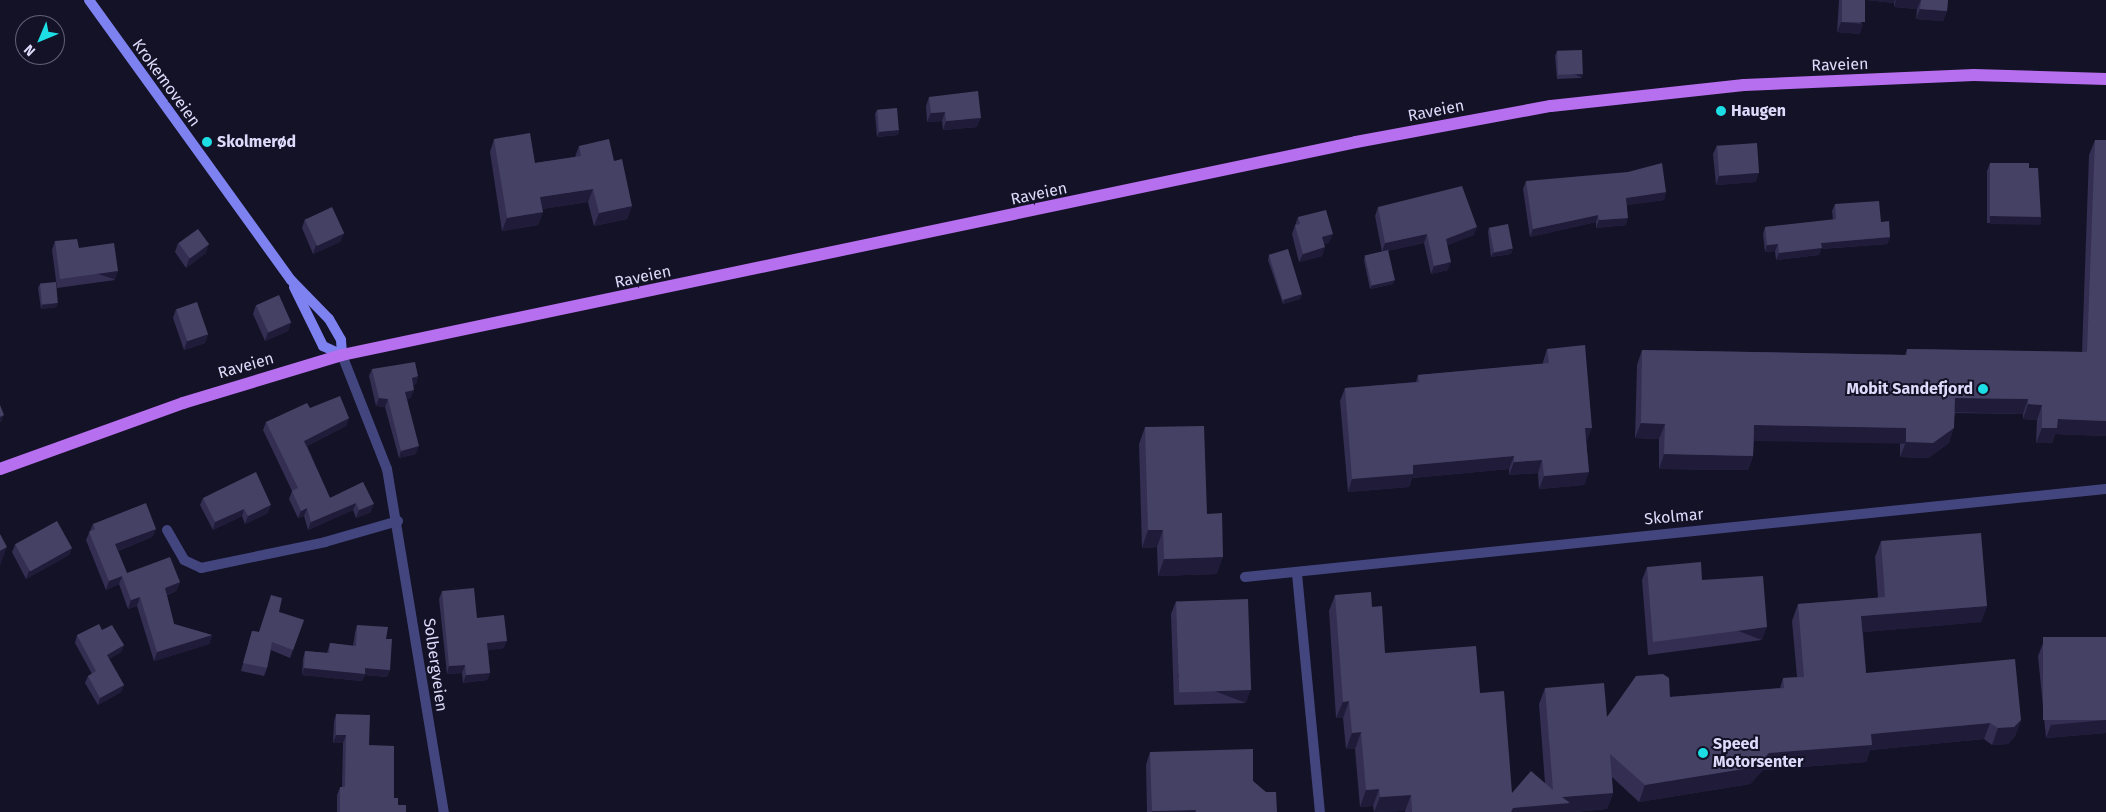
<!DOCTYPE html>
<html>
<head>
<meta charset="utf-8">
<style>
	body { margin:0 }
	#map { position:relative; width:2106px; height:812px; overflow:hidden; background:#141226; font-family:"Fira Sans",sans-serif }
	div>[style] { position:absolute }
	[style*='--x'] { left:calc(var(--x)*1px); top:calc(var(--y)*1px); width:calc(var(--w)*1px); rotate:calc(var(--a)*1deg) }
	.minor>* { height:10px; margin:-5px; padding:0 5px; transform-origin:5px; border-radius:5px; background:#43457f }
	.secondary>* { height:10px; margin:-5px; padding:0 5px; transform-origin:5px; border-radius:5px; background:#7d82f0 }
	.primary>* { height:12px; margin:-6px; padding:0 6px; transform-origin:6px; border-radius:6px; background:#b66fee }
	.wall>* { inset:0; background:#332e52 }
	.shaded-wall>* { inset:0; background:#1f1b39; transform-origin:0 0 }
	.building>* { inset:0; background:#454164; transform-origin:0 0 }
	.dots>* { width:14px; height:14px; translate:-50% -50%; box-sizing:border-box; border:2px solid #141226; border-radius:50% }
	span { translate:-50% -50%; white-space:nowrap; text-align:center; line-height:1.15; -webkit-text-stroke:4px #141226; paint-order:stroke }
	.street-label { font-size:16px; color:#dddbfb }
	.poi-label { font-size:16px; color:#dddbfb; font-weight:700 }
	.left { translate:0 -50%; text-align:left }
	.right { translate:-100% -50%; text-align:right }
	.north { position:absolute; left:15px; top:15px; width:50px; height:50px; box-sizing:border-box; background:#141226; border:1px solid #64627b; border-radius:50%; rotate:225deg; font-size:14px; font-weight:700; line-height:20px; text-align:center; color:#dddbfb }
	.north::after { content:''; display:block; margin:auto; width:18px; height:22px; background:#1ddee5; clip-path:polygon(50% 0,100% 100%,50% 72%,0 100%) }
</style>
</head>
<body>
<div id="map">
	<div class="minor">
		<i style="--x:342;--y:355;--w:123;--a:68.5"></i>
		<i style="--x:387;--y:469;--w:348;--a:80.6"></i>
		<i style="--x:167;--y:530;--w:34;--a:60"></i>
		<i style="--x:184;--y:560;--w:19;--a:25"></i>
		<i style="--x:201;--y:568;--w:127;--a:-11.8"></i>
		<i style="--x:325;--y:542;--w:76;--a:-16"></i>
		<i style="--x:1297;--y:574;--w:239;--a:84.5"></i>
		<i style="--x:1245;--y:577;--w:865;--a:-5.84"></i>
	</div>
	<div class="secondary">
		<i style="--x:89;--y:0;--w:345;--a:54.2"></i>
		<i style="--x:291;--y:280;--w:54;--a:45.7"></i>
		<i style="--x:329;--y:319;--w:24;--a:60"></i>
		<i style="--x:341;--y:340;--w:15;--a:86"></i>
		<i style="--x:294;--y:287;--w:66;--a:63.8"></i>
		<i style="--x:323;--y:346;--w:21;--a:25"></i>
	</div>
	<div class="primary">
		<i style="--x:0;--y:469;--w:195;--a:-19.8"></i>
		<i style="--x:183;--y:403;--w:166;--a:-16.8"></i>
		<i style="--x:342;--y:355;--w:1036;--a:-11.86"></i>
		<i style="--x:1356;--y:142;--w:198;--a:-10.5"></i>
		<i style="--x:1551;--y:106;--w:194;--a:-6.2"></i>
		<i style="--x:1744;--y:85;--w:230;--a:-2.5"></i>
		<i style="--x:1974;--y:75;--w:132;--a:1.7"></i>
	</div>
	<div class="wall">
		<i style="clip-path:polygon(1833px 0,1865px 0,1860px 34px,1837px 32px,1839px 0)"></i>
		<i style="clip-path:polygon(1867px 0,1948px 0,1947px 11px,1943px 21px,1916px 19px,1917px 9px,1894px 7px,1894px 3px)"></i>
		<i style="clip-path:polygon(1557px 51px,1583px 74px,1581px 78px,1557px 79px,1555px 56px)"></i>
		<i style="clip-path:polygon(929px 97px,977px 127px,943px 130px,942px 121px,927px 122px,926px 106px)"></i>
		<i style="clip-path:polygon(877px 110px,899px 130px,898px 135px,877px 137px,875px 114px)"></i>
		<i style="clip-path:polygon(494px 139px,535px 163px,575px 157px,579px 146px,614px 161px,632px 206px,627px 219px,594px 226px,588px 202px,542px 209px,543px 212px,538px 225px,502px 231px,490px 152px)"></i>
		<i style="clip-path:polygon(2095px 140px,2106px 436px,2055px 434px,2052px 443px,2036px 443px,2037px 420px,2023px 419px,2023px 414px,1955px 413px,1949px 443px,1928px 458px,1900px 457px,1900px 443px,1754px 440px,1753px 456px,1748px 470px,1659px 469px,1659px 439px,1635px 438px,1637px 365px,1642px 350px,1905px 355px,1907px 349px,2082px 352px,2089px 155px)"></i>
		<i style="clip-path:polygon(1717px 145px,1756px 182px,1716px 185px,1713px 154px)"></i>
		<i style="clip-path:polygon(1990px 163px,2029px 168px,2038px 224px,1987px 223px,1987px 171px)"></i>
		<i style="clip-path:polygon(1526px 181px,1666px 192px,1664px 200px,1627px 205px,1626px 225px,1596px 228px,1596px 222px,1530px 237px,1523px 189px)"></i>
		<i style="clip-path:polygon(1835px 204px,1881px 222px,1890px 237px,1887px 244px,1821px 249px,1819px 255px,1776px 260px,1775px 251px,1765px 252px,1763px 234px,1765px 227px,1833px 220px,1832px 211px)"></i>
		<i style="clip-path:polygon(1378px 207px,1474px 235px,1447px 245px,1448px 270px,1431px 274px,1424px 243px,1382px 252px,1375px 216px)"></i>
		<i style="clip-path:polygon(1298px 217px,1329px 243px,1324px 244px,1322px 256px,1299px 262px,1292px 234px)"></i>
		<i style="clip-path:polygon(305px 219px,344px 233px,340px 242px,313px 254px,302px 228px)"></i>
		<i style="clip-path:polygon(1489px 227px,1511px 254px,1491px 257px,1488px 232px)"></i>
		<i style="clip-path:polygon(55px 241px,79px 248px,115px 280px,57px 288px,52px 250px)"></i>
		<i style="clip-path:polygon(178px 243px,206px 253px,186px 268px,175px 252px)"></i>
		<i style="clip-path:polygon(1269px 255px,1302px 294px,1300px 299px,1283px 304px,1268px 260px)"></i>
		<i style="clip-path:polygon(1365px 256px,1393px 284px,1370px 289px,1364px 260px)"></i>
		<i style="clip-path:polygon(40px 284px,57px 307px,41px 309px,38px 288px)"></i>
		<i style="clip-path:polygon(256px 305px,291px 322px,288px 331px,265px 341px,253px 314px)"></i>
		<i style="clip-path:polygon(176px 309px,208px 334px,205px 343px,184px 350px,173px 318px)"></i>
		<i style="clip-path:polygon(1547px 349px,1587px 441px,1586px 441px,1589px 472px,1584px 485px,1539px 489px,1538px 473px,1509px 475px,1509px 469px,1412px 478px,1409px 487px,1348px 492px,1340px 401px,1345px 388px,1416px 382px,1418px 375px,1543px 364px,1543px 362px)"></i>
		<i style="clip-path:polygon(372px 369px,418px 376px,416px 384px,413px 385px,411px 398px,407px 399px,416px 454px,399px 458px,385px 407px,376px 406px,369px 376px)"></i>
		<i style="clip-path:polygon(310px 408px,349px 418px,346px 426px,307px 446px,330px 498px,363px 482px,371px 512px,356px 518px,353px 510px,308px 530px,304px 516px,298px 518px,289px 499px,292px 491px,263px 430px,266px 422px)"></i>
		<i style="clip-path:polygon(1145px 427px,1207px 514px,1217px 574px,1158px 576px,1157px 547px,1142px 548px,1139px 444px)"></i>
		<i style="clip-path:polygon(203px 498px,268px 513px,245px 524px,242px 516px,213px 530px,200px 505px)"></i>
		<i style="clip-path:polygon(93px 524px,156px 529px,152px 537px,118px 551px,127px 573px,180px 582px,176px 591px,167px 595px,174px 624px,212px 635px,209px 644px,154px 661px,137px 606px,128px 609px,119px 584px,106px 590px,86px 540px)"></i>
		<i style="clip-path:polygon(1881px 541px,1987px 606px,1981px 622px,1863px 632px,1866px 673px,2021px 720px,2015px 736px,2008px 744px,1992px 745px,1984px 739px,1870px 750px,1866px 762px,1763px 770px,1750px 784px,1639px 802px,1612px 777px,1613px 793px,1607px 809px,1574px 812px,1405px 812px,1405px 811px,1374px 812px,1373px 806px,1360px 807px,1355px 749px,1346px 749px,1343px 718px,1336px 718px,1329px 611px,1335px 595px,1372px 607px,1385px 653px,1480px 693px,1512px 793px,1545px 783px,1539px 704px,1545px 688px,1607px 717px,1670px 697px,1780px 688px,1783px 678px,1797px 677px,1792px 621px,1798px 604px,1878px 598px,1875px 557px)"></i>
		<i style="clip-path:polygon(15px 545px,72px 548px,69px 555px,26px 579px,12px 552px)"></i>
		<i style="clip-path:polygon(1647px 567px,1702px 580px,1762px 640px,1648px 655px,1642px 580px)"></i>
		<i style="clip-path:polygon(442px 591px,477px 618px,504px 648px,488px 650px,490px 673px,487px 680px,463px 683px,462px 673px,447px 674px,439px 599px)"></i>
		<i style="clip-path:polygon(1176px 601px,1246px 703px,1174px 705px,1171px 614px)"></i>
		<i style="clip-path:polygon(279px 612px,304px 620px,290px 658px,271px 650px,267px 668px,264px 676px,241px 671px,252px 631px,259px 632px)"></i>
		<i style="clip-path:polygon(357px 625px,386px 639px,390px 670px,387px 677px,365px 675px,362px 681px,302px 675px,303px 659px,305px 651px,327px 653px,330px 643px,353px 646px,355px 633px)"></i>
		<i style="clip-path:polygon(102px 630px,124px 645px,121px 652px,109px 659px,124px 685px,121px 692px,98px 705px,85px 683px,88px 676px,92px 674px,75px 643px,77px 635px)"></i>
		<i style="clip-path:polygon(2106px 637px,2106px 733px,2046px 738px,2038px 656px,2043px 643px)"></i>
		<i style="clip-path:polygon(336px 714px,369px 745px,394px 798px,398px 805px,406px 812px,337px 812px,337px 795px,340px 787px,342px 787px,343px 743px,333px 743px,334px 722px)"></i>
		<i style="clip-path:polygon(1150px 752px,1253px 781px,1277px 812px,1147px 812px,1146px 765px)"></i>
	</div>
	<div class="shaded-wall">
		<i style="clip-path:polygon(1867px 0,1895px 0,1894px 3px)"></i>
		<i style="clip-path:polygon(1896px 0,1921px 0,1917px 9px,1894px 7px)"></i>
		<i style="clip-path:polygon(1920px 9px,1947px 11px,1943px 21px,1916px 19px)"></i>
		<i style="clip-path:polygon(1841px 22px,1863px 24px,1860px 34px,1837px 32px)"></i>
		<i style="left:1583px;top:74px;width:4px;height:25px;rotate:117deg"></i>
		<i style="clip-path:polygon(945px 112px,942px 121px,927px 122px,931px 113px)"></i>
		<i style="clip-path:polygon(981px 118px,977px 127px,943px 130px,946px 121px)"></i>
		<i style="clip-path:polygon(899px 130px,898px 135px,877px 137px,879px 132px)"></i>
		<i style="clip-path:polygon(1759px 173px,1756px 182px,1716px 185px,1719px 176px)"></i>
		<i style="clip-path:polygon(593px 189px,588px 202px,536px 210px,540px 197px)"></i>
		<i style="clip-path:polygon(1666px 192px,1664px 200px,1623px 206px,1626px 198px)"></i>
		<i style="clip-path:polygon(632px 206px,627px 219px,594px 226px,599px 213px)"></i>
		<i style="clip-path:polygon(543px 212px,538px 225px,502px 231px,507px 218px)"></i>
		<i style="clip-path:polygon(1598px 215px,1596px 222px,1530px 237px,1533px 229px)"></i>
		<i style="left:1990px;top:216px;width:51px;height:8px;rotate:1deg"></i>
		<i style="clip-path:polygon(1628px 218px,1626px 225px,1596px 228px,1599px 220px)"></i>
		<i style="clip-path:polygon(1477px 227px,1474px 235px,1443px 247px,1446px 239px)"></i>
		<i style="clip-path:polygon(344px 233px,340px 242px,313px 254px,316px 245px)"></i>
		<i style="clip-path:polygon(1333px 234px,1329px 243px,1319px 246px,1322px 237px)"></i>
		<i style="clip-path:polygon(1427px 234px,1424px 243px,1382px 252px,1385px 243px)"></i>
		<i style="clip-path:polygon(1890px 237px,1887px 244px,1821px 249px,1819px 255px,1776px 260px,1779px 253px,1821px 243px)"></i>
		<i style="clip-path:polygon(209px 244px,206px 253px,186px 268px,189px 259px)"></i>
		<i style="clip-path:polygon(1778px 244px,1775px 251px,1765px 252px,1767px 245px)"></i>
		<i style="clip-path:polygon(1325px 247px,1322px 256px,1299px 262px,1303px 254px)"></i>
		<i style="clip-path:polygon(1513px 249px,1511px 254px,1491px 257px,1493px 253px)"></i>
		<i style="clip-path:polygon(1451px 262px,1448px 270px,1431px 274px,1434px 266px)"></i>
		<i style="left:118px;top:271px;width:9px;height:59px;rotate:108deg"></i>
		<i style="clip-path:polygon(1395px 280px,1393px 284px,1370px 289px,1372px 285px)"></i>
		<i style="clip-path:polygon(1302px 294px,1300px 299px,1283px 304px,1284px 300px)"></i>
		<i style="clip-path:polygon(58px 303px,57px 307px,41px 309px,42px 305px)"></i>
		<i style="clip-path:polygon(291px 322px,288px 331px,265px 341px,268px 332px)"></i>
		<i style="clip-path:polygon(208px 334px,205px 343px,184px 350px,187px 341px)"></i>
		<i style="clip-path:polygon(418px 376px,416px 384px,409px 386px,412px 378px)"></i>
		<i style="clip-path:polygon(414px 390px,411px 398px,402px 400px,405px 392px)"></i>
		<i style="clip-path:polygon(379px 398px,388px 399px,385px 407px,376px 406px)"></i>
		<i style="clip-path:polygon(1955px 398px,2028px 399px,2023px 414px,1949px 412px)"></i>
		<i style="clip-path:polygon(2028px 404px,2042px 405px,2037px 420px,2023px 419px)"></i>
		<i style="clip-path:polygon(4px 415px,1px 422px,0 422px,0 417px)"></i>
		<i style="clip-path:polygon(349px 418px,346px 426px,301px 449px,304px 441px)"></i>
		<i style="clip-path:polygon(2058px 419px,2106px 421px,2106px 436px,2055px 434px,2052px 443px,2036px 443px,2042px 428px)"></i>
		<i style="clip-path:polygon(1641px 423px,1665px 424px,1659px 439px,1635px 438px)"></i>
		<i style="left:1754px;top:425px;width:152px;height:16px;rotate:1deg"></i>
		<i style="clip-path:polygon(1585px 428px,1592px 428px,1587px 441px,1580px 441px)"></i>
		<i style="clip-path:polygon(1954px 428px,1949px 443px,1928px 458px,1900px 457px,1906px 442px)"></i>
		<i style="clip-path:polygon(419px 446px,416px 454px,399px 458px,401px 451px)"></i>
		<i style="clip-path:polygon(1664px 454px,1753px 456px,1748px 470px,1659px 469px)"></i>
		<i style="clip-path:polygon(1514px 456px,1509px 469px,1412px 478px,1409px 487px,1348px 492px,1352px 479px,1413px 465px)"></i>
		<i style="clip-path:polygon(1542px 460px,1538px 473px,1509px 475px,1514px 462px)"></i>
		<i style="clip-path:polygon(1589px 472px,1584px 485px,1539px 489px,1544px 476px)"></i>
		<i style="clip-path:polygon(356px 503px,353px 510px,308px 530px,311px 522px)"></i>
		<i style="clip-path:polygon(374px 504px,371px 512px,356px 518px,359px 510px)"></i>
		<i style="clip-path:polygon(271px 505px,268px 513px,245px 524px,248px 516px)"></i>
		<i style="clip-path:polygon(307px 508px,304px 516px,298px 518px,301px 511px)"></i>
		<i style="clip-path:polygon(244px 509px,242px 516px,213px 530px,215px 522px)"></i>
		<i style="clip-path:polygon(156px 529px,152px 537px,112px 553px,115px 544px)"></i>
		<i style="clip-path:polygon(1148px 530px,1163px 530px,1157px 547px,1142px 548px)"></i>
		<i style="clip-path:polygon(7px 547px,0 566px,0 551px)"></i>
		<i style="clip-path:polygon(72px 548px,69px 555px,26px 579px,29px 571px)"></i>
		<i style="clip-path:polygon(1223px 557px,1217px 574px,1158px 576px,1164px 559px)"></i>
		<i style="clip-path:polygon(122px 576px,119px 584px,106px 590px,109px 581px)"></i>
		<i style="clip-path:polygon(180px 582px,176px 591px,162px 596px,165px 588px)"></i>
		<i style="clip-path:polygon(140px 597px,137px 606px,128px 609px,131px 600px)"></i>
		<i style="clip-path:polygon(1987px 606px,1981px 622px,1855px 633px,1861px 616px)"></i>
		<i style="left:1767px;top:627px;width:14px;height:115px;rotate:111deg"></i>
		<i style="clip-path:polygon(212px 635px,209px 644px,154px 661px,157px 652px)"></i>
		<i style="clip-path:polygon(507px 641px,504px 648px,485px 651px,487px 643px)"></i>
		<i style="clip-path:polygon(124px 645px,121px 652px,104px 662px,107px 655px)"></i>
		<i style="clip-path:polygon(465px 665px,462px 673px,447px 674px,449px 666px)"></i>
		<i style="clip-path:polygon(304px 668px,365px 668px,390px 670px,387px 677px,365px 675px,362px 681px,302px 675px)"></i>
		<i style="clip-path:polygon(490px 673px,487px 680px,463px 683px,466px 675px)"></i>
		<i style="clip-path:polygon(124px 685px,121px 692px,98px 705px,100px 698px)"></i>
		<i style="left:1251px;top:690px;width:14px;height:73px;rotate:111deg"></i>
		<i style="clip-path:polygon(1349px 701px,1343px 718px,1336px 718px,1343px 702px)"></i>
		<i style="clip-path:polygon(2021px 720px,2015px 736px,2008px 744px,1992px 745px,1998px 728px)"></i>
		<i style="clip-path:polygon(2106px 720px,2106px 733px,2046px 738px,2051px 725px)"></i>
		<i style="clip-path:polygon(1990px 723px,1984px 739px,1870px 750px,1866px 762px,1763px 770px,1750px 784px,1639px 802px,1645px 785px,1769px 753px,1871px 734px)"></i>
		<i style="clip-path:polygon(1361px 732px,1355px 749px,1346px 749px,1352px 733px)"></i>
		<i style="clip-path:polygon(336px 735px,346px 735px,343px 743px,333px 743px)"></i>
		<i style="clip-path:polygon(1379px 789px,1373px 806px,1360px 807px,1366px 790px)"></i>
		<i style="clip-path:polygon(1613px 793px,1607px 809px,1574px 812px,1511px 812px,1513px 808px,1562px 797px)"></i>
		<i style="clip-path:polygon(1411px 795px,1405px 811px,1374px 812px,1380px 797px)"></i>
		<i style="clip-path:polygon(1196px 810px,1195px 812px,1152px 812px,1152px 811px)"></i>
	</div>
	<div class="building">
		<i style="left:1842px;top:0;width:23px;height:22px"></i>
		<i style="clip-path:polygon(1921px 0,1948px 0,1947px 11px,1920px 9px)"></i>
		<i style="left:1582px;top:50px;width:24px;height:25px;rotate:88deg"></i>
		<i style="clip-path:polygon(978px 91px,981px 118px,946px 121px,945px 112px,931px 113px,929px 97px)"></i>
		<i style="left:897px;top:108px;width:22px;height:20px;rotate:85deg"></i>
		<i style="clip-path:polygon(530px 133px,535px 163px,581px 156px,579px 146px,609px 139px,614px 161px,622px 159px,632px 206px,599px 213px,593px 189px,540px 197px,543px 212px,507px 218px,494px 139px)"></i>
		<i style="clip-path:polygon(2095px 140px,2106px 140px,2106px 421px,2058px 419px,2057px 428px,2042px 428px,2042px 405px,2028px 404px,2028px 399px,1955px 398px,1954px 428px,1933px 443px,1906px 442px,1906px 428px,1754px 425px,1753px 456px,1664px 454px,1665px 424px,1641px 423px,1642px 350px,1907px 355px,1907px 349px,2087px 352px)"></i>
		<i style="left:1757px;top:143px;width:30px;height:40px;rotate:86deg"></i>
		<i style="clip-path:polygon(1662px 163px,1666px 192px,1626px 198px,1628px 218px,1599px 220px,1598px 215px,1533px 229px,1526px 181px,1628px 172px)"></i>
		<i style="clip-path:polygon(1990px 163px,2029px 163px,2029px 168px,2038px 168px,2041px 217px,1990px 216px)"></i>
		<i style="clip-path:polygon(1462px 186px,1477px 227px,1446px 239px,1451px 262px,1434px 266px,1427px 234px,1385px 243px,1378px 207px)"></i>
		<i style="clip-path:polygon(1879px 201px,1881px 222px,1889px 221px,1890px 237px,1821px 243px,1822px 248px,1779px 253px,1778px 244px,1767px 245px,1765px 227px,1836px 219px,1835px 204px)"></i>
		<i style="left:332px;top:207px;width:29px;height:30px;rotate:65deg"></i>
		<i style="clip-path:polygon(1326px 210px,1333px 234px,1322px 237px,1325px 247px,1303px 254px,1295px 225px,1300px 224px,1298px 217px)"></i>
		<i style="left:1508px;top:224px;width:25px;height:19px;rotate:79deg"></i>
		<i style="left:198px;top:229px;width:19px;height:24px;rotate:54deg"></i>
		<i style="clip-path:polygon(77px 239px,79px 248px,114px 243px,118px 271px,60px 279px,55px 241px)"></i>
		<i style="left:1288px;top:249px;width:47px;height:20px;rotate:73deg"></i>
		<i style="left:1388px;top:250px;width:31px;height:24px;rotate:77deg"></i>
		<i style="left:56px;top:282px;width:21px;height:16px;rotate:85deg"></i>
		<i style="left:279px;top:295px;width:30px;height:25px;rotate:66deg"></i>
		<i style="left:197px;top:302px;width:34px;height:22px;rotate:71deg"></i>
		<i style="clip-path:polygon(1585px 345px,1592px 428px,1585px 428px,1589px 472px,1544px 476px,1542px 460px,1514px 462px,1514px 456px,1413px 465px,1413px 474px,1352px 479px,1345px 388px,1419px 382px,1418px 375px,1549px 363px,1547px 349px)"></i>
		<i style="clip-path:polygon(415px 362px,418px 376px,412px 378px,414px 390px,405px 392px,419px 446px,401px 451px,388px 399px,379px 398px,372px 369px)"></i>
		<i style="clip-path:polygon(340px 396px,349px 418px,304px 441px,330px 498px,363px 482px,374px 504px,359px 510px,356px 503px,311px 522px,307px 508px,301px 511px,292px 491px,298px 488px,266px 422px,307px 403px,310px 408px)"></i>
		<i style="clip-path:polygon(0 405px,4px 415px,0 417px)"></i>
		<i style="clip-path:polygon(1204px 426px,1207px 514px,1222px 513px,1223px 557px,1164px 559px,1163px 530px,1148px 530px,1145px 427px)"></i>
		<i style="clip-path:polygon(256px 472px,271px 505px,248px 516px,244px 509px,215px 522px,203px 498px)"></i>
		<i style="clip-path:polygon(146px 503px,156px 529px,115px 544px,127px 573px,170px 557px,180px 582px,165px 588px,174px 624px,212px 635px,157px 652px,140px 597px,131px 600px,122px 576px,109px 581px,89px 532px,95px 529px,93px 524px)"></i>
		<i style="left:57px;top:521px;width:31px;height:48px;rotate:61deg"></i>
		<i style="clip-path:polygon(1981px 533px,1987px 606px,1861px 616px,1866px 673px,2015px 659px,2021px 720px,2014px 727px,1998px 728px,1990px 723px,1871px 734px,1872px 745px,1769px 753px,1756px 767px,1645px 785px,1610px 754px,1613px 793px,1562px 797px,1570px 803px,1513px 808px,1511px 812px,1412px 812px,1411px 795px,1380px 797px,1379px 789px,1366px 790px,1361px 732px,1352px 733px,1349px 701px,1343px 702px,1335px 595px,1371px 592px,1372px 607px,1382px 606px,1385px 653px,1476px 646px,1480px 693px,1504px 691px,1512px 793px,1531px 771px,1553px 790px,1545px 688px,1604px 683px,1607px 717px,1636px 676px,1663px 674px,1669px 678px,1670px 697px,1784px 688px,1783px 678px,1804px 677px,1798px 604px,1885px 597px,1881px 541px)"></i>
		<i style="clip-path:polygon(0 534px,7px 547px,0 551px)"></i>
		<i style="clip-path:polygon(1701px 562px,1702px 580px,1763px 576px,1767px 627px,1653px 642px,1647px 567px)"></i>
		<i style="clip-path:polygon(474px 588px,477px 618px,504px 615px,507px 641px,487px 643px,490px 673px,466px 675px,465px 665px,449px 666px,442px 591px)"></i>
		<i style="clip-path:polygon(271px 595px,282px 598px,279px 612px,304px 620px,293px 650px,272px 642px,267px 668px,243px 663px,252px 631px,259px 632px)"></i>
		<i style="left:1248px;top:599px;width:91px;height:72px;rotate:88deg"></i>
		<i style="clip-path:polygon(99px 624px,102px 630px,112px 625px,124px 645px,107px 655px,124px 685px,100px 698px,88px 676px,96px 671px,77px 635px)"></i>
		<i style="clip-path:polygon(357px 625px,388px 627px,386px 639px,392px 639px,390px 670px,365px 668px,365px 674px,304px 668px,305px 651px,329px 653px,330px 643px,356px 646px)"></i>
		<i style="left:2106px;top:637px;width:83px;height:63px;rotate:90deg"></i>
		<i style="clip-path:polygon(336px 714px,370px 715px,369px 745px,394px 746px,394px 798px,398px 798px,398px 805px,406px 805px,406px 812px,340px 812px,340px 787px,345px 787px,346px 735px,336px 735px)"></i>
		<i style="clip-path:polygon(1253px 749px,1253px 781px,1266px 792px,1276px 792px,1277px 812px,1196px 812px,1196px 810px,1152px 811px,1150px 752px)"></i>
	</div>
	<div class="dots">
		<i style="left:1721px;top:111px;background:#1ddee5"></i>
		<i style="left:207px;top:142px;background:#1ddee5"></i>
		<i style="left:1983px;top:389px;background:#1ddee5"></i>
		<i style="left:1703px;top:753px;background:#1ddee5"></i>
	</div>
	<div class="street-label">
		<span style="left:1840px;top:65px;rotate:-2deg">Raveien</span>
		<span style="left:166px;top:83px;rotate:54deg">Krokemoveien</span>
		<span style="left:1436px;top:111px;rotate:-11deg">Raveien</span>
		<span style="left:1039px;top:194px;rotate:-12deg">Raveien</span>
		<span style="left:643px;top:277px;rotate:-12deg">Raveien</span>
		<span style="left:246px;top:366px;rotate:-16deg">Raveien</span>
		<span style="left:1674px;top:517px;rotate:-5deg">Skolmar</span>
		<span style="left:435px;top:665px;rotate:82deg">Solbergveien</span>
	</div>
	<div class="poi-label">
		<span class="left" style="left:1731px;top:111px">Haugen</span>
		<span class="left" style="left:217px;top:142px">Skolmerød</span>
		<span class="right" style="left:1973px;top:389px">Mobit Sandefjord</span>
		<span class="left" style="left:1713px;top:753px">Speed<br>Motorsenter</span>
	</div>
	<div class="north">N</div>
</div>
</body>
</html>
